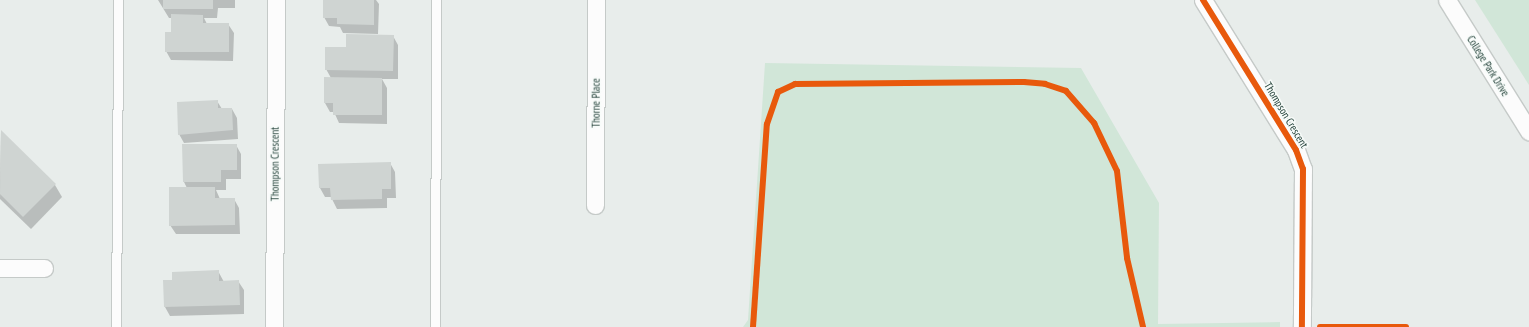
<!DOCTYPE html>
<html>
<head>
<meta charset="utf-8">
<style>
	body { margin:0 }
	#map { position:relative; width:1529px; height:327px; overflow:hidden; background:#e8edeb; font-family:"PT Sans Narrow",sans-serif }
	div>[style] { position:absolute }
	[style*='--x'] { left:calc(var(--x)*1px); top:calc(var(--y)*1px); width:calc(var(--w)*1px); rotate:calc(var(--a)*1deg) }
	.green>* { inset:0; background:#d1e6d8 }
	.shadow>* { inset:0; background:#0003 }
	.building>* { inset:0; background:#cfd4d2; transform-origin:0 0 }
	.roads { filter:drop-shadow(1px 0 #c5cac8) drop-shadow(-1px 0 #c5cac8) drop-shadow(0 1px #c5cac8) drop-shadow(0 -1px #c5cac8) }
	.service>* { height:9px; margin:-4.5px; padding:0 4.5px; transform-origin:4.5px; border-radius:4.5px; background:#fcfcfc }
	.minor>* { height:17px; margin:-8.5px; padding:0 8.5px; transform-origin:8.5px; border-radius:8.5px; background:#fcfcfc }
	.cycleway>* { height:6px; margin:-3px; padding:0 3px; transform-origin:3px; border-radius:3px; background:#e8590c }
	span { translate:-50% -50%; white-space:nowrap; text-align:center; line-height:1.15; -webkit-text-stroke:3px #f7fbf9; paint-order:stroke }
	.street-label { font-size:11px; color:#24423a }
</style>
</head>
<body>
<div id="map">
	<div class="green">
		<i style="clip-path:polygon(1475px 0,1529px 0,1529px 85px)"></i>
		<i style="clip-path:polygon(765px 63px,1081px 68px,1159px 203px,1158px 324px,1280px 322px,1280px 327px,743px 327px,748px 320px)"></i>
	</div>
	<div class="shadow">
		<i style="clip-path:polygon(158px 0,235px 0,235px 8px,218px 8px,217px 18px,204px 18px,207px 24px,228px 24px,234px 33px,233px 61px,171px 60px,166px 51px,172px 33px,172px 18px,169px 18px)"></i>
		<i style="clip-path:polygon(324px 0,376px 0,379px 4px,378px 34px,343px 33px,340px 27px,329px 26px,324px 17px)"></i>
		<i style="clip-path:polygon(393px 36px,398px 45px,398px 79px,382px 79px,387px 88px,387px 124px,339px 123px,334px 112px,330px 112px,325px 103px,331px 78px,326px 69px,347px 48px)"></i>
		<i style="clip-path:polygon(217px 101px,222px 109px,232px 109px,237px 118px,238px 139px,184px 143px,179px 134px)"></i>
		<i style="clip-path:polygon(1px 131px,55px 185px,62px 197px,31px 229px,0 199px)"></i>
		<i style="clip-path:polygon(236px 145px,241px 154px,241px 179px,226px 179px,226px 190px,216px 190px,220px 199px,234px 199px,239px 208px,240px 234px,176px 234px,170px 225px,187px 188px,184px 182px)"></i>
		<i style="clip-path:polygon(390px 163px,395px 172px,396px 198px,387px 198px,387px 208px,337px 209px,331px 197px,325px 197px,320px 188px)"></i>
		<i style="clip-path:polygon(218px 271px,224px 282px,238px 281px,244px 290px,244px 314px,170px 316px,165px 307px,173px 281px)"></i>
	</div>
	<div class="building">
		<i style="left:163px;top:0;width:50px;height:9px"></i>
		<i style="clip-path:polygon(323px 0,374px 0,374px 25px,337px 24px,337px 18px,323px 18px)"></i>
		<i style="clip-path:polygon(171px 14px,203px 15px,203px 23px,229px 23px,229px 52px,165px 52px,165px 32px,171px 32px)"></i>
		<i style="clip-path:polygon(346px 34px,394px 35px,393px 71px,325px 70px,325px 47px,346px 47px)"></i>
		<i style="clip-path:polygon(324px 77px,382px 78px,382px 115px,333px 115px,333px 103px,324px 103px)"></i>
		<i style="clip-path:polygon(218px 100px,218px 108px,232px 108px,233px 130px,178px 135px,177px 102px)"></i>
		<i style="clip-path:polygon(1px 130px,56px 184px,23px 217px,0 194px)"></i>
		<i style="clip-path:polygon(182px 144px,237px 144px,237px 170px,221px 170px,221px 182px,183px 182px)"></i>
		<i style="clip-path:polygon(391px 162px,391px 189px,382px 189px,382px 199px,331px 200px,330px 188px,319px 188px,318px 164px)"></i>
		<i style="clip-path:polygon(169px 187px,215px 187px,215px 198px,235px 198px,235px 225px,169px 226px)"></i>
		<i style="clip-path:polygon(219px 270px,219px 281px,239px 280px,240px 305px,164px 307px,163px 280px,172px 280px,172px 272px)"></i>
	</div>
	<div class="roads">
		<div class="service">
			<i style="--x:116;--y:327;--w:327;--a:-89.6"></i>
			<i style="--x:435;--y:327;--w:327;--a:-89.8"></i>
		</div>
		<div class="minor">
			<i style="--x:1203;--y:0;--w:176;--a:58.2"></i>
			<i style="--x:1296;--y:150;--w:20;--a:70"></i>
			<i style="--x:1303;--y:169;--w:158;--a:90.4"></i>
			<i style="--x:1447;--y:0;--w:155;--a:58"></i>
			<i style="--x:595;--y:205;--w:205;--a:-89.7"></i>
			<i style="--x:0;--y:268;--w:44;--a:0"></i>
			<i style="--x:274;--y:327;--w:327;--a:-89.6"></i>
		</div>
	</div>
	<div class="cycleway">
		<i style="--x:1203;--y:0;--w:176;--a:58.2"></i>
		<i style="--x:1296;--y:150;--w:20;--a:70"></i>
		<i style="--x:1303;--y:169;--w:158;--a:90.4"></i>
		<i style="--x:753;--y:327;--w:203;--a:-86.1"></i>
		<i style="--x:767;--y:124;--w:34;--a:-71"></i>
		<i style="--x:778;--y:92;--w:19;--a:-25"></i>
		<i style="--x:795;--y:84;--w:229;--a:-0.5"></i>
		<i style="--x:1024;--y:82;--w:21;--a:5"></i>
		<i style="--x:1045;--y:84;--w:22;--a:18"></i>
		<i style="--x:1066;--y:91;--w:43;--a:48.8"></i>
		<i style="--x:1094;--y:123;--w:53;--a:64.4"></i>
		<i style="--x:1117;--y:171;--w:88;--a:83.4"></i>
		<i style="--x:1127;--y:258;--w:71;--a:76.9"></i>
		<i style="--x:1320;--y:327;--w:86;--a:0"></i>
	</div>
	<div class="street-label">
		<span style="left:1488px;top:66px;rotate:58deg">College Park Drive</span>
		<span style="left:596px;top:103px;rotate:-90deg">Thorne Place</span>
		<span style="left:1286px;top:115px;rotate:59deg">Thompson Crescent</span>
		<span style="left:275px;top:164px;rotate:-90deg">Thompson Crescent</span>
	</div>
</div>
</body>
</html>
